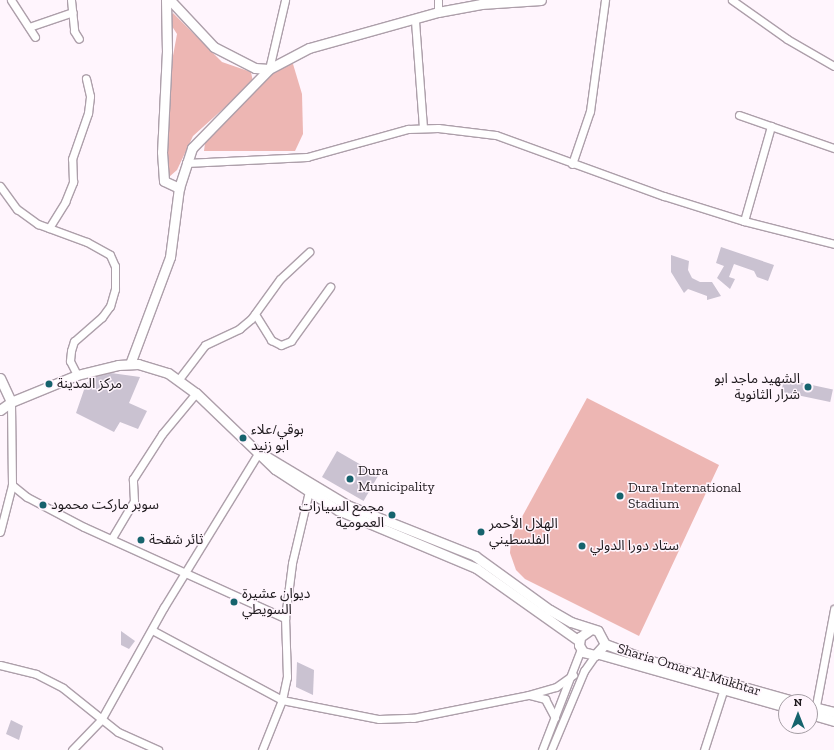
<!DOCTYPE html>
<html>
<head>
<meta charset="utf-8">
<style>
	body { margin:0 }
	#map { position:relative; width:834px; height:750px; overflow:hidden; background:#fff5fd; font-family:"Zilla Slab","Noto Sans Arabic",serif }
	div>[style] { position:absolute }
	[style*='--x'] { left:calc(var(--x)*1px); top:calc(var(--y)*1px); width:calc(var(--w)*1px); rotate:calc(var(--a)*1deg) }
	.green>* { inset:0; background:#edb6b3 }
	.building>* { inset:0; background:#cac2d1; transform-origin:0 0 }
	.roads { filter:drop-shadow(1px 0 #ad9faa) drop-shadow(-1px 0 #ad9faa) drop-shadow(0 1px #ad9faa) drop-shadow(0 -1px #ad9faa) }
	.street>* { height:7px; margin:-3.5px; padding:0 3.5px; transform-origin:3.5px; border-radius:3.5px; background:#fff }
	.secondary>* { height:9px; margin:-4.5px; padding:0 4.5px; transform-origin:4.5px; border-radius:4.5px; background:#fff }
	.dots>* { width:11px; height:11px; translate:-50% -50%; box-sizing:border-box; border:2px solid #fff5fd; border-radius:50% }
	span { translate:-50% -50%; white-space:nowrap; text-align:center; line-height:1.15; -webkit-text-stroke:3px #fff5fd; paint-order:stroke }
	.poi-label { font-size:14px; color:#1f1a1e }
	.right { translate:-100% -50%; text-align:right }
	.left { translate:0 -50%; text-align:left }
	.street-label { font-size:14px; color:#1f1a1e }
	.north { position:absolute; left:778px; top:694px; width:40px; height:40px; box-sizing:border-box; background:#fff5fd; border:1px solid #a59da4; border-radius:50%; rotate:0deg; font-size:11px; font-weight:700; line-height:16px; text-align:center; color:#1f1a1e }
	.north::after { content:''; display:block; margin:auto; width:14px; height:18px; background:#16636d; clip-path:polygon(50% 0,100% 100%,50% 72%,0 100%) }
</style>
</head>
<body>
<div id="map">
	<div class="green">
		<i style="clip-path:polygon(173px 13px,222px 62px,251px 72px,253px 82px,193px 136px,177px 170px,169px 177px,166px 171px,166px 94px,177px 34px,168px 20px)"></i>
		<i style="clip-path:polygon(293px 64px,302px 94px,303px 134px,295px 151px,204px 151px,206px 135px,281px 65px)"></i>
		<i style="clip-path:polygon(587px 398px,719px 465px,639px 636px,525px 579px,516px 570px,510px 553px,511px 540px,517px 526px)"></i>
	</div>
	<div class="building">
		<i style="clip-path:polygon(721px 247px,774px 265px,768px 281px,757px 277px,754px 271px,734px 264px,729px 277px,735px 279px,730px 289px,717px 278px,724px 266px,716px 263px)"></i>
		<i style="clip-path:polygon(671px 255px,689px 261px,688px 270px,692px 278px,700px 282px,712px 282px,721px 296px,707px 300px,707px 296px,688px 289px,684px 293px,671px 272px)"></i>
		<i style="clip-path:polygon(111px 373px,140px 377px,129px 403px,147px 411px,138px 429px,120px 422px,114px 432px,76px 413px,86px 384px,93px 377px)"></i>
		<i style="left:784px;top:379px;width:50px;height:13px;rotate:12deg"></i>
		<i style="left:337px;top:451px;width:48px;height:30px;rotate:30deg"></i>
		<i style="clip-path:polygon(121px 631px,135px 641px,129px 649px,121px 645px)"></i>
		<i style="clip-path:polygon(297px 662px,314px 670px,313px 695px,296px 687px)"></i>
		<i style="clip-path:polygon(11px 720px,23px 726px,19px 740px,6px 734px)"></i>
	</div>
	<div class="roads">
		<div class="street">
			<i style="--x:11;--y:0;--w:44;--a:57"></i>
			<i style="--x:71;--y:0;--w:31;--a:84"></i>
			<i style="--x:74;--y:31;--w:9;--a:58"></i>
			<i style="--x:732;--y:0;--w:67;--a:35.3"></i>
			<i style="--x:787;--y:39;--w:54;--a:29.9"></i>
			<i style="--x:438;--y:12;--w:12;--a:-90"></i>
			<i style="--x:415;--y:21;--w:107;--a:85.7"></i>
			<i style="--x:29;--y:27;--w:46;--a:-18.8"></i>
			<i style="--x:269;--y:69;--w:71;--a:-76.9"></i>
			<i style="--x:739;--y:115;--w:101;--a:19.2"></i>
			<i style="--x:186;--y:163;--w:121;--a:-2.8"></i>
			<i style="--x:307;--y:157;--w:105;--a:-15.5"></i>
			<i style="--x:408;--y:129;--w:30;--a:-2"></i>
			<i style="--x:438;--y:128;--w:58;--a:6.9"></i>
			<i style="--x:496;--y:135;--w:179;--a:20"></i>
			<i style="--x:664;--y:196;--w:84;--a:17.4"></i>
			<i style="--x:744;--y:221;--w:93;--a:14.3"></i>
			<i style="--x:572;--y:164;--w:56;--a:-71.2"></i>
			<i style="--x:590;--y:111;--w:112;--a:-82.3"></i>
			<i style="--x:0;--y:186;--w:29;--a:54"></i>
			<i style="--x:17;--y:209;--w:26;--a:36"></i>
			<i style="--x:38;--y:224;--w:52;--a:20.2"></i>
			<i style="--x:87;--y:242;--w:26;--a:29"></i>
			<i style="--x:110;--y:255;--w:12;--a:66"></i>
			<i style="--x:115;--y:266;--w:23;--a:90"></i>
			<i style="--x:115;--y:289;--w:18;--a:106"></i>
			<i style="--x:110;--y:306;--w:14;--a:126"></i>
			<i style="--x:102;--y:317;--w:37;--a:139"></i>
			<i style="--x:74;--y:341;--w:10;--a:107"></i>
			<i style="--x:71;--y:351;--w:10;--a:96"></i>
			<i style="--x:70;--y:361;--w:16;--a:63"></i>
			<i style="--x:744;--y:221;--w:99;--a:-74.1"></i>
			<i style="--x:49;--y:228;--w:31;--a:-58"></i>
			<i style="--x:65;--y:202;--w:22;--a:-68"></i>
			<i style="--x:73;--y:182;--w:23;--a:-92"></i>
			<i style="--x:72;--y:159;--w:49;--a:-70.8"></i>
			<i style="--x:88;--y:113;--w:17;--a:-83"></i>
			<i style="--x:90;--y:96;--w:18;--a:-103"></i>
			<i style="--x:255;--y:314;--w:31;--a:58"></i>
			<i style="--x:271;--y:340;--w:11;--a:27"></i>
			<i style="--x:281;--y:345;--w:11;--a:-22"></i>
			<i style="--x:291;--y:341;--w:67;--a:-54.2"></i>
			<i style="--x:179;--y:379;--w:43;--a:-52.6"></i>
			<i style="--x:205;--y:345;--w:38;--a:-25"></i>
			<i style="--x:239;--y:329;--w:16;--a:-40"></i>
			<i style="--x:251;--y:319;--w:49;--a:-54.1"></i>
			<i style="--x:280;--y:279;--w:40;--a:-43"></i>
			<i style="--x:12;--y:485;--w:19;--a:39"></i>
			<i style="--x:27;--y:497;--w:64;--a:27.8"></i>
			<i style="--x:84;--y:527;--w:221;--a:24.4"></i>
			<i style="--x:0;--y:532;--w:49;--a:-75.7"></i>
			<i style="--x:12;--y:485;--w:83;--a:-90.7"></i>
			<i style="--x:112;--y:538;--w:43;--a:-59.3"></i>
			<i style="--x:134;--y:501;--w:22;--a:-93"></i>
			<i style="--x:133;--y:479;--w:54;--a:-57.2"></i>
			<i style="--x:162;--y:434;--w:53;--a:-50.3"></i>
			<i style="--x:152;--y:630;--w:148;--a:28.3"></i>
			<i style="--x:282;--y:700;--w:99;--a:11.1"></i>
			<i style="--x:379;--y:719;--w:34;--a:-2"></i>
			<i style="--x:413;--y:718;--w:117;--a:-11.3"></i>
			<i style="--x:528;--y:695;--w:29;--a:-16"></i>
			<i style="--x:556;--y:687;--w:21;--a:-35"></i>
			<i style="--x:0;--y:665;--w:37;--a:14"></i>
			<i style="--x:36;--y:674;--w:30;--a:27"></i>
			<i style="--x:63;--y:688;--w:70;--a:38.7"></i>
			<i style="--x:118;--y:732;--w:44;--a:24.2"></i>
			<i style="--x:530;--y:695;--w:16;--a:15"></i>
			<i style="--x:545;--y:699;--w:21;--a:62"></i>
			<i style="--x:815;--y:711;--w:104;--a:-79.4"></i>
			<i style="--x:72;--y:750;--w:42;--a:-46"></i>
			<i style="--x:101;--y:720;--w:129;--a:-60.9"></i>
			<i style="--x:164;--y:607;--w:182;--a:-58.5"></i>
			<i style="--x:262;--y:750;--w:54;--a:-68.2"></i>
			<i style="--x:282;--y:700;--w:24;--a:-78"></i>
			<i style="--x:287;--y:677;--w:59;--a:-91.9"></i>
			<i style="--x:285;--y:618;--w:55;--a:-82.7"></i>
			<i style="--x:292;--y:563;--w:74;--a:-76.7"></i>
			<i style="--x:542;--y:750;--w:108;--a:-68.9"></i>
			<i style="--x:551;--y:750;--w:86;--a:-67.3"></i>
			<i style="--x:584;--y:671;--w:19;--a:-55"></i>
			<i style="--x:704;--y:750;--w:68;--a:-72.1"></i>
		</div>
		<div class="secondary">
			<i style="--x:166;--y:0;--w:51;--a:88.9"></i>
			<i style="--x:167;--y:51;--w:101;--a:92.8"></i>
			<i style="--x:162;--y:152;--w:29;--a:86"></i>
			<i style="--x:164;--y:181;--w:17;--a:25"></i>
			<i style="--x:170;--y:0;--w:64;--a:46.9"></i>
			<i style="--x:214;--y:47;--w:46;--a:27.1"></i>
			<i style="--x:255;--y:68;--w:14;--a:4"></i>
			<i style="--x:130;--y:364;--w:114;--a:-69.5"></i>
			<i style="--x:170;--y:257;--w:70;--a:-82.6"></i>
			<i style="--x:179;--y:188;--w:42;--a:-72"></i>
			<i style="--x:192;--y:148;--w:110;--a:-45.7"></i>
			<i style="--x:269;--y:69;--w:45;--a:-27.7"></i>
			<i style="--x:309;--y:48;--w:134;--a:-15.6"></i>
			<i style="--x:438;--y:12;--w:44;--a:-10.5"></i>
			<i style="--x:481;--y:4;--w:60;--a:-3.8"></i>
			<i style="--x:0;--y:378;--w:26;--a:65"></i>
			<i style="--x:0;--y:410;--w:14;--a:-36"></i>
			<i style="--x:11;--y:402;--w:71;--a:-22.2"></i>
			<i style="--x:77;--y:375;--w:42;--a:-13.7"></i>
			<i style="--x:118;--y:365;--w:20;--a:-3"></i>
			<i style="--x:138;--y:364;--w:31;--a:17"></i>
			<i style="--x:168;--y:373;--w:34;--a:36"></i>
			<i style="--x:196;--y:393;--w:110;--a:43.9"></i>
			<i style="--x:275;--y:469;--w:75;--a:33.1"></i>
			<i style="--x:338;--y:510;--w:150;--a:22.8"></i>
			<i style="--x:476;--y:568;--w:126;--a:35.3"></i>
			<i style="--x:267;--y:457;--w:93;--a:31"></i>
			<i style="--x:347;--y:505;--w:138;--a:21.7"></i>
			<i style="--x:475;--y:556;--w:92;--a:35.8"></i>
			<i style="--x:550;--y:610;--w:24;--a:30"></i>
			<i style="--x:571;--y:622;--w:28;--a:18"></i>
			<i style="--x:598;--y:631;--w:15;--a:62"></i>
			<i style="--x:605;--y:644;--w:15;--a:132"></i>
			<i style="--x:595;--y:655;--w:12;--a:-166"></i>
			<i style="--x:583;--y:652;--w:8;--a:-120"></i>
			<i style="--x:579;--y:645;--w:8;--a:-83"></i>
			<i style="--x:580;--y:637;--w:12;--a:-35"></i>
			<i style="--x:605;--y:644;--w:46;--a:20.4"></i>
			<i style="--x:648;--y:660;--w:154;--a:15.8"></i>
			<i style="--x:599;--y:654;--w:194;--a:15.8"></i>
			<i style="--x:810;--y:706;--w:25;--a:14"></i>
			<i style="--x:810;--y:714;--w:25;--a:16"></i>
		</div>
	</div>
	<div class="dots">
		<i style="left:49px;top:384px;background:#16636d"></i>
		<i style="left:808px;top:387px;background:#16636d"></i>
		<i style="left:243px;top:438px;background:#16636d"></i>
		<i style="left:350px;top:479px;background:#16636d"></i>
		<i style="left:620px;top:496px;background:#16636d"></i>
		<i style="left:43px;top:505px;background:#16636d"></i>
		<i style="left:392px;top:515px;background:#16636d"></i>
		<i style="left:481px;top:532px;background:#16636d"></i>
		<i style="left:141px;top:540px;background:#16636d"></i>
		<i style="left:582px;top:546px;background:#16636d"></i>
		<i style="left:234px;top:602px;background:#16636d"></i>
	</div>
	<div class="poi-label">
		<span class="right" style="left:800px;top:387px">الشهيد ماجد ابو<br>شرار الثانوية</span>
		<span class="left" style="left:57px;top:384px">مركز المدينة</span>
		<span class="left" style="left:251px;top:438px">بوقي/علاء<br>ابو زنيد</span>
		<span class="left" style="left:358px;top:479px">Dura<br>Municipality</span>
		<span class="left" style="left:628px;top:496px">Dura International<br>Stadium</span>
		<span class="left" style="left:51px;top:505px">سوبر ماركت محمود</span>
		<span class="right" style="left:384px;top:515px">مجمع السيارات<br>العمومية</span>
		<span class="left" style="left:489px;top:532px">الهلال الأحمر<br>الفلسطيني</span>
		<span class="left" style="left:149px;top:540px">ثائر شقحة</span>
		<span class="left" style="left:590px;top:546px">ستاد دورا الدولي</span>
		<span class="left" style="left:242px;top:602px">ديوان عشيرة<br>السويطي</span>
	</div>
	<div class="street-label">
		<span style="left:689px;top:670px;rotate:17deg">Sharia Omar Al-Mukhtar</span>
	</div>
	<div class="north">N</div>
</div>
</body>
</html>
